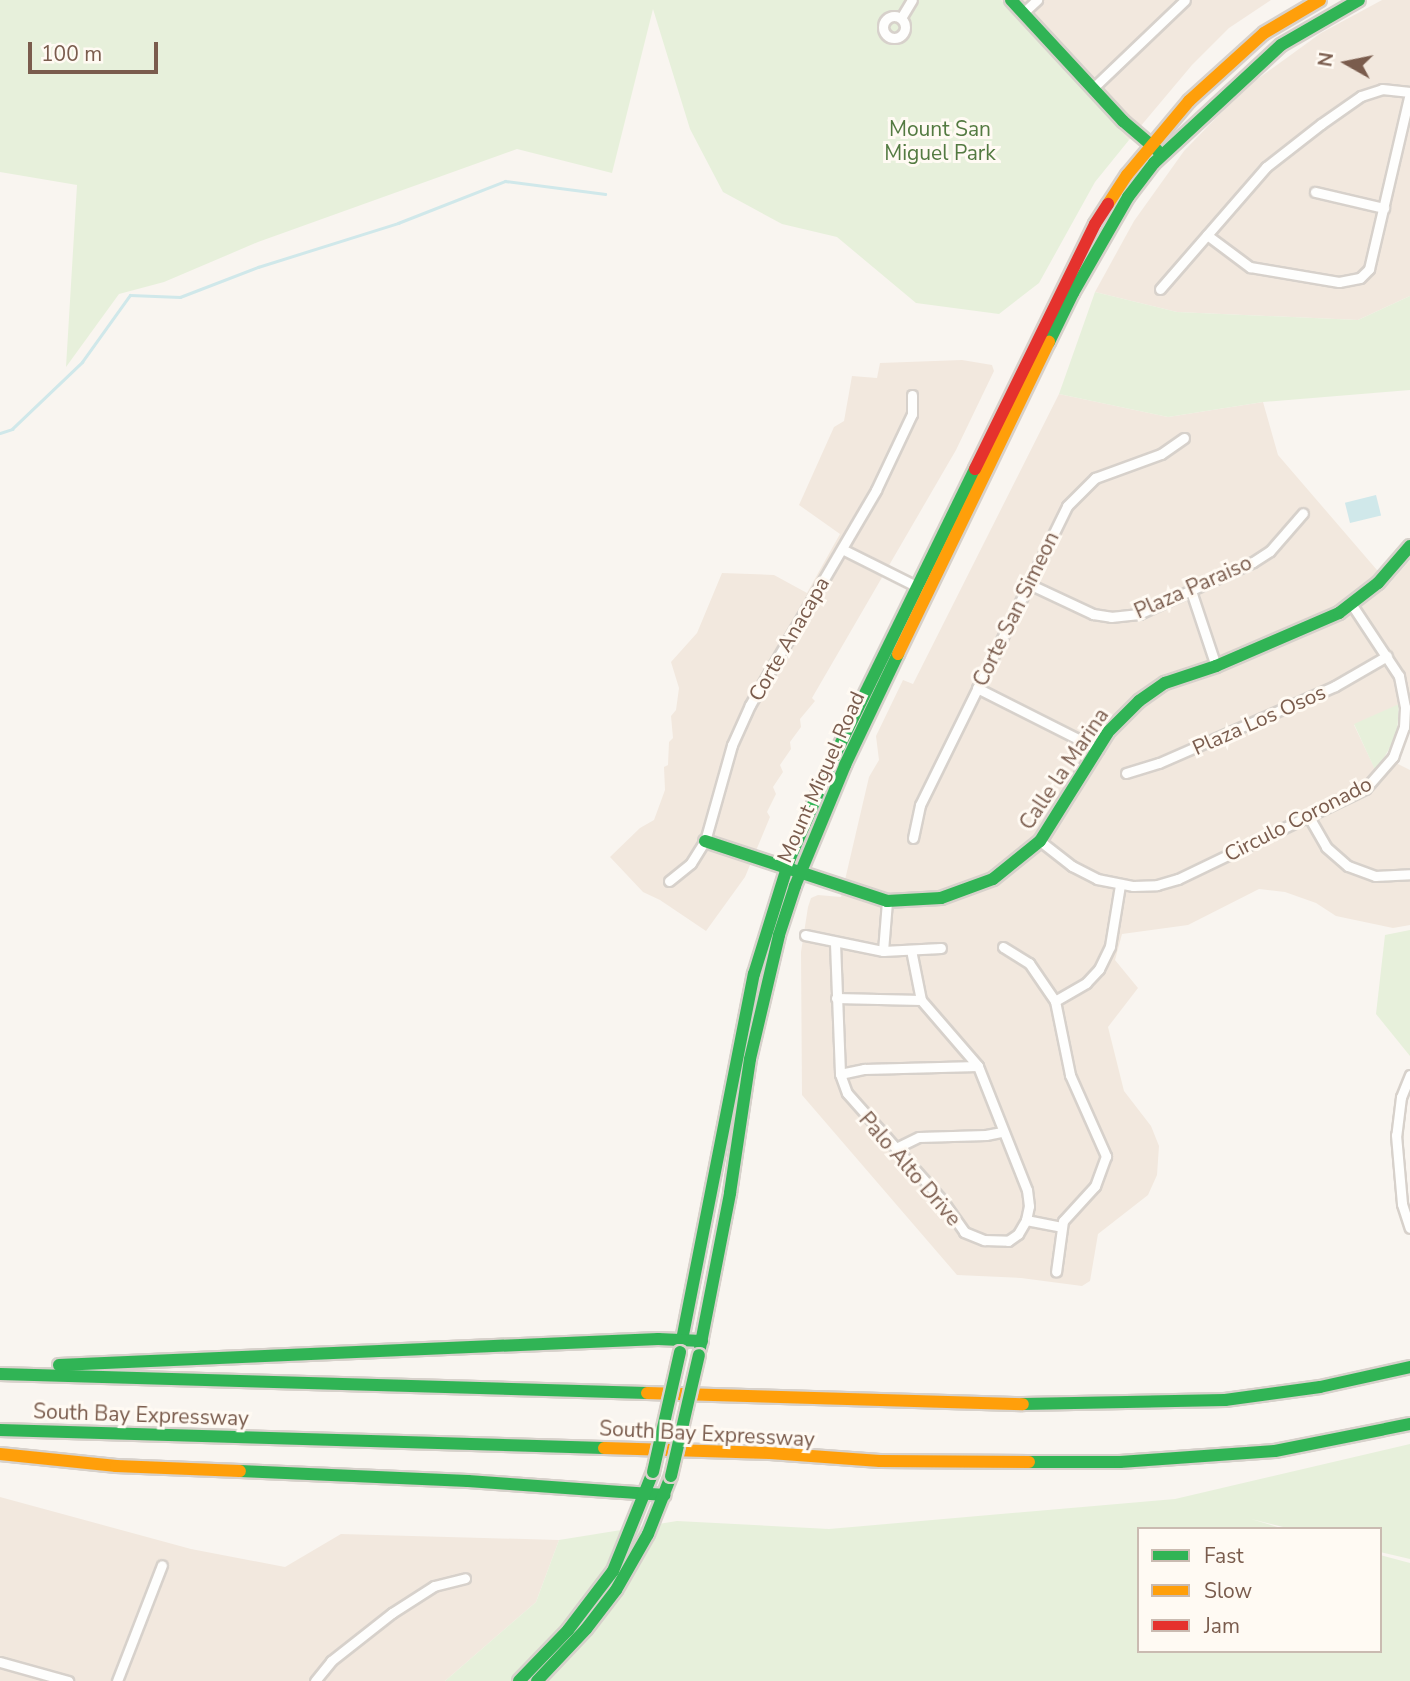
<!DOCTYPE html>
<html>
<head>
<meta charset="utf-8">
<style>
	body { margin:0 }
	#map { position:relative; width:1410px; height:1681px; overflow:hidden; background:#f9f5f0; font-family:"Nunito Sans",sans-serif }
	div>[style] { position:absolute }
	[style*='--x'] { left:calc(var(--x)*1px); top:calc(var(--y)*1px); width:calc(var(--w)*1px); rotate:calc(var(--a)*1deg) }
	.residential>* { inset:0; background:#f2e8de }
	.green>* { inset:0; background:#e7f0db }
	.water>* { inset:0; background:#d0e8ea; transform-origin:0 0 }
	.stream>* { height:2.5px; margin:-1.25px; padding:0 1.25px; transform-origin:1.25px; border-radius:1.25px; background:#d0e8ea }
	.roads { filter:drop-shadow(2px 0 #d7d1cb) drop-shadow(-2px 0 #d7d1cb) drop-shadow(0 2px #d7d1cb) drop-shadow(0 -2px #d7d1cb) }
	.street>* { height:9px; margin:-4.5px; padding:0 4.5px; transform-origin:4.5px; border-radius:4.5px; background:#fefefd }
	.street>.ring { margin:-4.5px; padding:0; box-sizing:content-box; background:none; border:9px solid #fefefd; border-radius:50% }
	.fast>* { height:12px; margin:-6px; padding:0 6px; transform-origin:6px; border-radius:6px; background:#30b455 }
	.slow>* { height:12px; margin:-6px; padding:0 6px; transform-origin:6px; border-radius:6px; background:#ff9f0a }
	.jam>* { height:12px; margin:-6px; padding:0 6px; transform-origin:6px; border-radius:6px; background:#e5322d }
	.bridges { filter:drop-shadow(2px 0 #d9d2cb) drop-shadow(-2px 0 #d9d2cb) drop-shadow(0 2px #d9d2cb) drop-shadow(0 -2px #d9d2cb) }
	.fast-bridge>* { height:12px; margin:-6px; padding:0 6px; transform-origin:6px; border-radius:6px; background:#30b455 }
	span { translate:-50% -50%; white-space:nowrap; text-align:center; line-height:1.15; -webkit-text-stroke:6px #fffaf3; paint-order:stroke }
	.park-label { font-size:21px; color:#537a41 }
	.street-label { font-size:21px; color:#7a5c4d }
	.legend { position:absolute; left:1137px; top:1527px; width:245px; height:126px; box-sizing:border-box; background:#fffaf3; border:2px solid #cabbb1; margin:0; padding:9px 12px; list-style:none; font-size:21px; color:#7a5c4d }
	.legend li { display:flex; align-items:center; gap:14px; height:35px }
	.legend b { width:35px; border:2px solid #cabbb1 }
	.north { position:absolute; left:1312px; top:28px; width:70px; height:70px; -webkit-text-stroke:5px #fffaf3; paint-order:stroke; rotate:279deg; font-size:19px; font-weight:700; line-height:28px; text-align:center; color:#7a5c4d }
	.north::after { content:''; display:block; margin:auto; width:24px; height:32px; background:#7a5c4d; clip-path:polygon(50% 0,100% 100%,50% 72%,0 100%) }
	.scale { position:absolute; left:28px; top:42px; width:130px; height:32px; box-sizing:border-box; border:4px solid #7a5c4d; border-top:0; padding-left:9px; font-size:21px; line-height:24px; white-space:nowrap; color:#7a5c4d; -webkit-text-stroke:5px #fffaf3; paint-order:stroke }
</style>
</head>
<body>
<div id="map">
	<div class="residential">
		<i style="clip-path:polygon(1001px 0,1271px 0,1229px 28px,1192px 65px,1129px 140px)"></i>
		<i style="clip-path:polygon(1382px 0,1410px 0,1410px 296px,1358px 320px,1177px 312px,1095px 292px,1134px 221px,1184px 151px,1245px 88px,1321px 33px)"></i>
		<i style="clip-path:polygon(962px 360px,992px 365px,994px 371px,956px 450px,812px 698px,815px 701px,800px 719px,801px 727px,790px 742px,791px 749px,780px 765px,783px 772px,773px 787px,776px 794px,767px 812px,770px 817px,745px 877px,706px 931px,660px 900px,643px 892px,610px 857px,640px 828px,654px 820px,665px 790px,664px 767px,668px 765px,669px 742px,673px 738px,671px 716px,676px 710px,679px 688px,671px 662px,697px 633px,722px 573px,774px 575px,807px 593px,840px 534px,799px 505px,834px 427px,844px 421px,852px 376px,877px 378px,880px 363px)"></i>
		<i style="clip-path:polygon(1059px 394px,1168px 417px,1263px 402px,1278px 455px,1389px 584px,1410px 560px,1410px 700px,1354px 725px,1376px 771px,1386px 758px,1410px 770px,1410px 925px,1393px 928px,1336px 916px,1316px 903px,1285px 892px,1259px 889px,1188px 925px,1122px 934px,1115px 960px,1138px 988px,1108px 1027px,1124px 1091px,1151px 1126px,1159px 1146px,1157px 1175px,1148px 1195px,1098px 1234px,1090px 1281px,1082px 1286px,1021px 1278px,957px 1275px,802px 1095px,801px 952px,808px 907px,811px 898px,818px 895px,841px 897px,869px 777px,879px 760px,876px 736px,903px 680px,913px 684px)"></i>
		<i style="clip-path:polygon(0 1497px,191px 1549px,285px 1567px,341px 1534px,559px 1540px,536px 1602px,445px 1681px,0 1681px)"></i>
	</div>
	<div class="green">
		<i style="clip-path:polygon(0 0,1001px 0,1129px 140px,1095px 182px,1039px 283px,999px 314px,916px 303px,837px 237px,782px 224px,723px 192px,690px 129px,653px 9px,612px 173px,517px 149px,258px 242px,164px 282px,119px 294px,66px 367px,77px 185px,0 172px)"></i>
		<i style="clip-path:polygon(1095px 292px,1177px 312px,1358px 320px,1410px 296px,1410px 390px,1263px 402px,1168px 417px,1059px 394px)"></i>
		<i style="clip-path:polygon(1399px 704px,1397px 735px,1376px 772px,1354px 724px)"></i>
		<i style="clip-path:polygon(1410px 930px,1410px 1056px,1376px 1014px,1385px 935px)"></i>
		<i style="clip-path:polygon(1410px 1444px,1410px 1559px,1380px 1552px,1380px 1529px,1291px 1529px,1251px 1519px,1284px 1529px,1139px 1529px,1139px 1651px,1380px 1651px,1380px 1555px,1410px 1563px,1410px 1681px,445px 1681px,536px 1602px,559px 1540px,677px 1521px,829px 1529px,1175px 1499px)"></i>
	</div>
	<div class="water">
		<i style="left:1376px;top:495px;width:21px;height:32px;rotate:76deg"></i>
	</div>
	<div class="stream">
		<i style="--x:0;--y:433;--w:13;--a:-18"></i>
		<i style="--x:12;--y:429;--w:97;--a:-43.7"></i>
		<i style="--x:82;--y:362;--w:82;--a:-54.4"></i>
		<i style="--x:130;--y:295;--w:50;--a:2.3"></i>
		<i style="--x:180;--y:297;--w:84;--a:-21"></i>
		<i style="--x:258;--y:267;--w:147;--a:-17.4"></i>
		<i style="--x:398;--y:223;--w:115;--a:-21.4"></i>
		<i style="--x:505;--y:181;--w:101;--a:7.4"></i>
	</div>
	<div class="roads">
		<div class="street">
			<i style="--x:1024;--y:12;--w:18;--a:-43"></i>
			<i class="ring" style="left:883px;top:16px;width:13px;height:13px"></i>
			<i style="--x:901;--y:18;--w:21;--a:-59"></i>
			<i style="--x:1093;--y:88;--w:127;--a:-43.7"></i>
			<i style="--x:1315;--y:192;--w:71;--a:13.1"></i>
			<i style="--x:1207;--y:235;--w:54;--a:36.7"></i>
			<i style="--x:1250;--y:267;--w:90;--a:9.6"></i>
			<i style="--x:1339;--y:282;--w:21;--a:-11"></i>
			<i style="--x:1360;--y:278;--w:13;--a:-45"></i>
			<i style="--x:1369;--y:269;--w:181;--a:-76.9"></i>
			<i style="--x:1160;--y:289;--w:162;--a:-49"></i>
			<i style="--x:1266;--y:167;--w:70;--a:-38"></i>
			<i style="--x:1321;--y:124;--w:49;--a:-35"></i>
			<i style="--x:1361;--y:96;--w:22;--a:-18"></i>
			<i style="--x:1382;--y:89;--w:28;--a:6"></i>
			<i style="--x:842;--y:549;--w:89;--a:26.6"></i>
			<i style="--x:1029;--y:584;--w:71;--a:25.1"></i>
			<i style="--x:1093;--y:614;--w:18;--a:9"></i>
			<i style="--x:1111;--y:617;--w:28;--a:-6"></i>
			<i style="--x:1139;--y:614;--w:125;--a:-24.5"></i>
			<i style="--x:1253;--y:562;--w:20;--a:-33"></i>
			<i style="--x:1270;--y:551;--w:50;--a:-49"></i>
			<i style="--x:1191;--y:591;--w:79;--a:71.6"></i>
			<i style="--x:977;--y:688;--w:136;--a:26.8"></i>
			<i style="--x:1126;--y:773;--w:34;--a:-17"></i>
			<i style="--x:1159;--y:763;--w:192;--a:-23.6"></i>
			<i style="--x:1335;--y:686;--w:60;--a:-30"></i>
			<i style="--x:1309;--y:817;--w:34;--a:60"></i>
			<i style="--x:1326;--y:847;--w:29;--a:41"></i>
			<i style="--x:1348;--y:866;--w:29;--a:20"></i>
			<i style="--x:1375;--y:876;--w:35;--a:-3"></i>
			<i style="--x:913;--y:838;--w:34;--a:-78"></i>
			<i style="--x:920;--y:805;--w:333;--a:-63.8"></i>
			<i style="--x:1067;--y:506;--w:40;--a:-45"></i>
			<i style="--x:1095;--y:478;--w:70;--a:-20"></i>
			<i style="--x:1161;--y:454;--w:28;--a:-35"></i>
			<i style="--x:1040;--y:841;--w:41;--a:38"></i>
			<i style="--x:1072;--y:866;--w:28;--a:27"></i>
			<i style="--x:1097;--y:879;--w:37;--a:11"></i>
			<i style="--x:1133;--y:886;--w:24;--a:-2"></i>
			<i style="--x:1157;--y:885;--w:22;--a:-16"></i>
			<i style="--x:1178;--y:879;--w:208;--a:-25.7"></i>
			<i style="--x:1365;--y:789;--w:43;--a:-48.8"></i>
			<i style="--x:1393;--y:757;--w:32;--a:-70"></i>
			<i style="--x:1404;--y:727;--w:20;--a:-87"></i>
			<i style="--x:1405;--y:707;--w:32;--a:-101"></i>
			<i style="--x:1399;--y:676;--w:85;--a:-123.5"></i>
			<i style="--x:669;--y:881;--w:28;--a:-39"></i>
			<i style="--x:691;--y:863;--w:26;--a:-58"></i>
			<i style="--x:705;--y:841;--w:100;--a:-74.3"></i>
			<i style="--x:732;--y:745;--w:44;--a:-65.8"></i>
			<i style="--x:750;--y:705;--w:249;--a:-59.6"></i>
			<i style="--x:876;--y:490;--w:84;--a:-64.7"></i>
			<i style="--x:912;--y:414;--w:19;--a:-90"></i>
			<i style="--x:805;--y:935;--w:80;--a:11.6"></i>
			<i style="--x:883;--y:951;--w:58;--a:-3"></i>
			<i style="--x:835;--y:943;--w:131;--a:87.8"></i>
			<i style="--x:840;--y:1074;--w:20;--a:70"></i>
			<i style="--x:847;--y:1093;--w:143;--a:48.4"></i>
			<i style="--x:942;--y:1200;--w:39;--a:55"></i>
			<i style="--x:964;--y:1232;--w:22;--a:22"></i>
			<i style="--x:984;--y:1240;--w:24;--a:2"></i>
			<i style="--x:1008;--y:1241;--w:12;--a:-35"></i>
			<i style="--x:1018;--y:1234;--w:16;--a:-60"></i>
			<i style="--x:1026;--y:1220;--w:14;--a:-78"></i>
			<i style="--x:1029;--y:1206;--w:16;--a:-97"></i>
			<i style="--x:1027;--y:1190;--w:133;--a:-111.6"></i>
			<i style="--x:978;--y:1066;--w:87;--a:-130.8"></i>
			<i style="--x:921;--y:1000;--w:51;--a:-101.3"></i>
			<i style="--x:1003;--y:947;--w:31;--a:32"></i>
			<i style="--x:1029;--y:963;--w:46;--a:55.6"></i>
			<i style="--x:1055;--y:1001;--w:76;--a:78.5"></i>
			<i style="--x:1070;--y:1075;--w:89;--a:66"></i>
			<i style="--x:1106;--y:1156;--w:32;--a:110"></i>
			<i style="--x:1095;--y:1186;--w:47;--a:132.4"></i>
			<i style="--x:1063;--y:1221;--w:51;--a:97.8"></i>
			<i style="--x:883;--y:951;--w:50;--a:-85.4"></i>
			<i style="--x:836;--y:998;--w:85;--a:1.3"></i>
			<i style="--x:1055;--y:1001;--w:36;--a:-30"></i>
			<i style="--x:1086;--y:983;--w:19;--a:-47"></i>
			<i style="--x:1099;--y:969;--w:25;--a:-64"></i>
			<i style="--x:1110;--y:946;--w:62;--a:-80.7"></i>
			<i style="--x:840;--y:1074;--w:25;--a:-12"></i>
			<i style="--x:864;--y:1069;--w:114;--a:-1.5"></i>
			<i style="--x:1410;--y:1075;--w:24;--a:112"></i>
			<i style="--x:1401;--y:1097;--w:38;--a:97"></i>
			<i style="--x:1396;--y:1135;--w:69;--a:85"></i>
			<i style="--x:1402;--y:1204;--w:25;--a:72"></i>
			<i style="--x:896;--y:1148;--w:25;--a:-26"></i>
			<i style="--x:919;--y:1137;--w:67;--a:-1.7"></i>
			<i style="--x:986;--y:1135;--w:15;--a:-11"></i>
			<i style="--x:1026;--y:1220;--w:36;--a:11"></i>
			<i style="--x:0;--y:1662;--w:71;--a:15.6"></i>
			<i style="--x:117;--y:1681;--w:124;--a:-68.8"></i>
			<i style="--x:315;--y:1681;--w:26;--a:-51"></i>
			<i style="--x:331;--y:1661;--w:78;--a:-38.2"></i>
			<i style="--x:392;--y:1613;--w:50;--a:-32.7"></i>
			<i style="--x:434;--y:1586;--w:32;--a:-14"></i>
		</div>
		<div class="fast">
			<i style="--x:1011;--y:0;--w:165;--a:47.2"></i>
			<i style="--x:1123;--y:121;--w:45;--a:40.5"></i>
			<i style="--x:1049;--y:342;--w:55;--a:-63.9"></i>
			<i style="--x:1073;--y:293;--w:111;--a:-60.2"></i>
			<i style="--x:1128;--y:197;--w:43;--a:-52.6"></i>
			<i style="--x:1154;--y:163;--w:173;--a:-42.9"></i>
			<i style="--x:1281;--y:45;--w:90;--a:-30"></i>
			<i style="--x:705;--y:841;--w:192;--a:18.2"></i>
			<i style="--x:887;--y:901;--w:54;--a:-3.2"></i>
			<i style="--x:941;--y:898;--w:55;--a:-20.1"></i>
			<i style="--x:993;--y:879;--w:60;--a:-39"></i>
			<i style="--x:1040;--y:841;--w:128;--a:-58"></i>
			<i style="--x:1108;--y:732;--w:44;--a:-45"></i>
			<i style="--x:1139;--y:701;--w:32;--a:-35"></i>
			<i style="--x:1165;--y:683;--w:54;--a:-18.4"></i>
			<i style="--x:1216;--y:666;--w:134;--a:-23.3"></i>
			<i style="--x:1339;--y:613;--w:49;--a:-37.6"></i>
			<i style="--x:1378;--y:583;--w:49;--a:-49.1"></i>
			<i style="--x:681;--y:1345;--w:378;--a:-78.9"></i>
			<i style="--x:754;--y:974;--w:121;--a:-72.8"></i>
			<i style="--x:790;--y:858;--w:106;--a:-66.6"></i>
			<i style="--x:832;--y:761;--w:325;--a:-63.9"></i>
			<i style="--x:700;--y:1348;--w:158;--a:-79"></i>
			<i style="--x:730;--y:1193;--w:135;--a:-81.5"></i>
			<i style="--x:750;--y:1059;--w:127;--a:-76.8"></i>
			<i style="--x:779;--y:935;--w:52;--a:-71.9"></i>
			<i style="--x:795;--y:886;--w:131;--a:-67.5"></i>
			<i style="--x:845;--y:765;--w:123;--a:-64.5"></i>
			<i style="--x:59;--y:1365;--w:600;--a:-2.49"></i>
			<i style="--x:658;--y:1339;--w:44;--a:2.6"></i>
			<i style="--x:0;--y:1374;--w:647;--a:1.68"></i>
			<i style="--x:1023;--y:1404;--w:202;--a:-1.1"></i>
			<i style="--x:1225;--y:1400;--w:96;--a:-7.8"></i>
			<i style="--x:1320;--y:1387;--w:92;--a:-12.5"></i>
			<i style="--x:0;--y:1430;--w:604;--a:1.71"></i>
			<i style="--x:1029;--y:1462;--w:91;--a:0"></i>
			<i style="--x:1120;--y:1462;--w:155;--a:-4.1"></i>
			<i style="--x:1275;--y:1451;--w:138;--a:-11.3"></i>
			<i style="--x:240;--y:1471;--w:228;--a:2.5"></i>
			<i style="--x:468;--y:1481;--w:197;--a:4.1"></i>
			<i style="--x:519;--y:1681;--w:71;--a:-46.1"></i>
			<i style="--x:568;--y:1630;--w:74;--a:-52.7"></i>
			<i style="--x:613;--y:1571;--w:107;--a:-68"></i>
			<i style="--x:537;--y:1681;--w:71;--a:-46.7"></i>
			<i style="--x:586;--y:1629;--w:49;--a:-52.4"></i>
			<i style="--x:616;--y:1590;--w:64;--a:-60.3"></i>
			<i style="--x:648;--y:1534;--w:62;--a:-68.4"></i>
		</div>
		<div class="slow">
			<i style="--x:1108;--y:204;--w:35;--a:-57"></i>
			<i style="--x:1127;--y:175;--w:97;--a:-50"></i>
			<i style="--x:1189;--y:101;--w:101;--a:-42.2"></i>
			<i style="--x:1264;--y:33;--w:65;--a:-30.5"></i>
			<i style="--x:898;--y:654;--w:347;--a:-64.2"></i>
			<i style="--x:647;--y:1393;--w:376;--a:1.7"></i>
			<i style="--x:604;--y:1448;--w:166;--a:1.7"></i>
			<i style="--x:770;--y:1453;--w:110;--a:4.2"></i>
			<i style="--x:880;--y:1461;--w:149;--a:0.4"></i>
			<i style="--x:0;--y:1454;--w:117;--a:5.9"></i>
			<i style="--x:116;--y:1466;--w:124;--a:2.3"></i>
		</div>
		<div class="jam">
			<i style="--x:975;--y:469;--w:273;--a:-63.9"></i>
			<i style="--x:1095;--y:224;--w:24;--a:-57"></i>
		</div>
	</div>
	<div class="bridges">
		<div class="fast-bridge">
			<i style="--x:653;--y:1472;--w:123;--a:-77.3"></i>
			<i style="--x:671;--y:1476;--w:124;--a:-77"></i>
		</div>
	</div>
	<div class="park-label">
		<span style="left:940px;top:141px">Mount San<br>Miguel Park</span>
	</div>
	<div class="street-label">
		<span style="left:1193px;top:587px;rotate:-24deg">Plaza Paraiso</span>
		<span style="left:1016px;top:609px;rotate:-64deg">Corte San Simeon</span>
		<span style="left:789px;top:639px;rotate:-60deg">Corte Anacapa</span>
		<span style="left:1259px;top:720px;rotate:-24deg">Plaza Los Osos</span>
		<span style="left:1064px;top:769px;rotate:-56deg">Calle la Marina</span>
		<span style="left:821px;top:777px;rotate:-66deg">Mount Miguel Road</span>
		<span style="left:1298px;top:819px;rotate:-27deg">Circulo Coronado</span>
		<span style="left:910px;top:1169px;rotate:49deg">Palo Alto Drive</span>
		<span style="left:141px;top:1415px;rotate:2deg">South Bay Expressway</span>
		<span style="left:707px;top:1434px;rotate:3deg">South Bay Expressway</span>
	</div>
	<ul class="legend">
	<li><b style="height:9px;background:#30b455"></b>Fast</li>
	<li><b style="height:9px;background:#ff9f0a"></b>Slow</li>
	<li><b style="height:9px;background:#e5322d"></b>Jam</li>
	</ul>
	<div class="north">N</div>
	<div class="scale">100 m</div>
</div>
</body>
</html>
